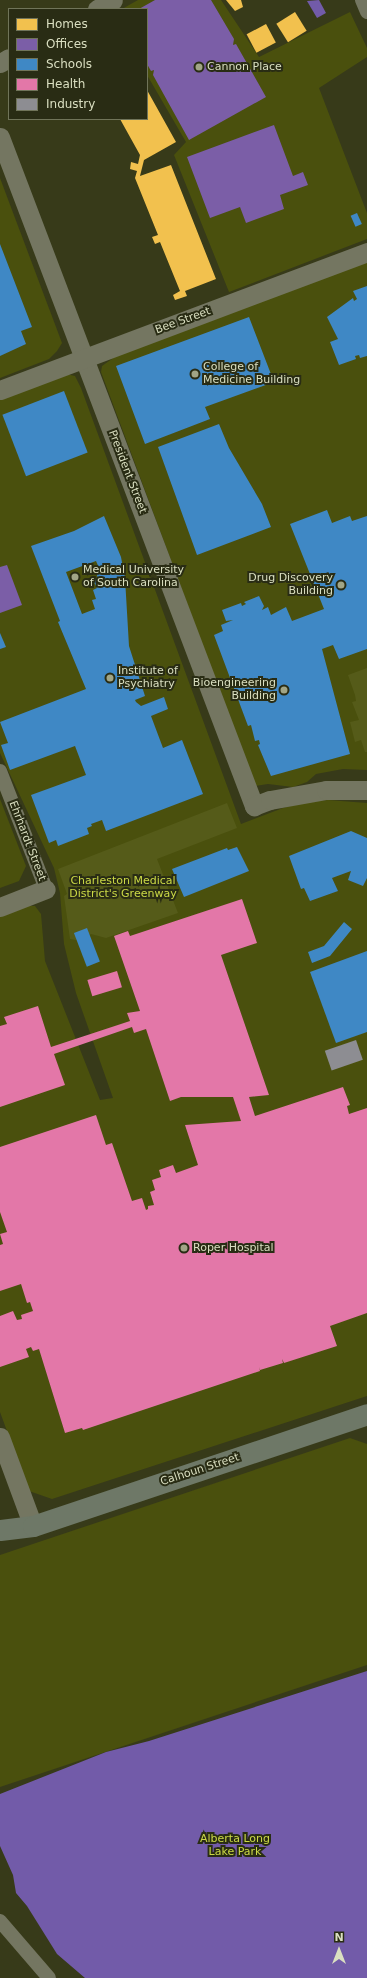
<!DOCTYPE html>
<html>
<head>
<meta charset="utf-8">
<style>
	body { margin:0 }
	#map { position:relative; width:367px; height:1978px; overflow:hidden; background:#373a19; font-family:"DejaVu Sans",sans-serif }
	div>[style] { position:absolute }
	[style*='--x'] { left:calc(var(--x)*1px); top:calc(var(--y)*1px); width:calc(var(--w)*1px); rotate:calc(var(--a)*1deg) }
	.built>* { inset:0; background:#4a500d }
	.green>* { inset:0; background:#555b19 }
	.water>* { inset:0; background:#725ba9 }
	.homes>* { inset:0; background:#f2c14e; transform-origin:0 0 }
	.offices>* { inset:0; background:#7b5ea7 }
	.schools>* { inset:0; background:#3f88c5; transform-origin:0 0 }
	.health>* { inset:0; background:#e377a8; transform-origin:0 0 }
	.industry>* { inset:0; background:#8d8d92; transform-origin:0 0 }
	.street>* { height:14px; margin:-7px; padding:0 7px; transform-origin:7px; border-radius:7px; background:#747661 }
	.secondary>* { height:19px; margin:-9.5px; padding:0 9.5px; transform-origin:9.5px; border-radius:9.5px; background:#747661 }
	.primary>* { height:21px; margin:-10.5px; padding:0 10.5px; transform-origin:10.5px; border-radius:10.5px; background:#6e7867 }
	.dots>* { width:11px; height:11px; translate:-50% -50%; box-sizing:border-box; border:2px solid #292c14; border-radius:50% }
	span { translate:-50% -50%; white-space:nowrap; text-align:center; line-height:1.15; -webkit-text-stroke:4px #292c14; paint-order:stroke }
	.poi-label { font-size:11px; color:#dadfc1 }
	.left { translate:0 -50%; text-align:left }
	.right { translate:-100% -50%; text-align:right }
	.street-label { font-size:11px; color:#dadfc1 }
	.park-label { font-size:11px; color:#cbd946 }
	.legend { position:absolute; left:8px; top:8px; width:140px; height:112px; box-sizing:border-box; background:#292c14; border:1px solid #707459; margin:0; padding:5px 7px; list-style:none; font-size:12px; color:#dadfc1 }
	.legend li { display:flex; align-items:center; gap:8px; height:20px }
	.legend b { width:20px; border:1px solid #707459 }
	.north { position:absolute; left:319px; top:1930px; width:40px; height:40px; -webkit-text-stroke:3px #292c14; paint-order:stroke; rotate:0deg; font-size:11px; font-weight:700; line-height:16px; text-align:center; color:#dadfc1 }
	.north::after { content:''; display:block; margin:auto; width:14px; height:18px; background:#dadfc1; clip-path:polygon(50% 0,100% 100%,50% 72%,0 100%) }
</style>
</head>
<body>
<div id="map">
	<div class="built">
		<i style="clip-path:polygon(138px 0,221px 0,259px 57px,350px 12px,367px 48px,367px 57px,319px 88px,367px 213px,367px 239px,229px 292px,174px 155px,186px 142px,147px 75px,147px 9px,122px 9px)"></i>
		<i style="clip-path:polygon(0 178px,62px 343px,57px 351px,49px 359px,0 378px)"></i>
		<i style="clip-path:polygon(367px 262px,367px 770px,343px 769px,316px 774px,307px 782px,293px 787px,268px 784px,255px 786px,101px 372px,102px 366px,116px 356px)"></i>
		<i style="clip-path:polygon(66px 374px,75px 376px,81px 388px,241px 824px,283px 808px,307px 802px,328px 800px,367px 803px,367px 1396px,52px 1499px,29px 1491px,0 1412px,0 916px,28px 906px,35px 906px,41px 914px,45px 961px,100px 1100px,113px 1098px,76px 993px,64px 944px,60px 893px,54px 868px,0 753px,0 400px)"></i>
		<i style="clip-path:polygon(0 799px,26px 866px,19px 881px,0 888px)"></i>
		<i style="clip-path:polygon(350px 1438px,367px 1444px,367px 1665px,0 1787px,0 1555px)"></i>
	</div>
	<div class="green">
		<i style="clip-path:polygon(367px 668px,367px 752px,365px 752px,361px 740px,355px 742px,350px 722px,359px 720px,352px 702px,356px 701px,355px 695px,348px 675px)"></i>
		<i style="clip-path:polygon(227px 803px,237px 828px,157px 859px,178px 913px,106px 938px,91px 934px,76px 940px,70px 939px,64px 896px,67px 894px,58px 869px)"></i>
	</div>
	<div class="water">
		<i style="clip-path:polygon(319px 0,326px 13px,317px 18px,307px 1px)"></i>
		<i style="clip-path:polygon(367px 1671px,367px 1978px,85px 1978px,57px 1954px,27px 1906px,16px 1893px,13px 1875px,0 1846px,0 1794px,106px 1752px,149px 1741px)"></i>
	</div>
	<div class="homes">
		<i style="clip-path:polygon(226px 0,241px 0,243px 7px,235px 11px)"></i>
		<i style="left:295px;top:12px;width:22px;height:22px;rotate:58deg"></i>
		<i style="left:266px;top:24px;width:21px;height:22px;rotate:62deg"></i>
		<i style="clip-path:polygon(147px 90px,176px 142px,144px 160px,140px 176px,171px 165px,216px 279px,185px 291px,187px 296px,175px 300px,173px 295px,180px 291px,160px 242px,155px 244px,152px 237px,158px 235px,135px 178px,137px 171px,130px 169px,131px 162px,138px 164px,140px 155px,120px 119px,147px 119px)"></i>
	</div>
	<div class="offices">
		<i style="clip-path:polygon(155px 0,211px 0,234px 39px,233px 45px,236px 44px,266px 97px,189px 140px,153px 75px,154px 70px,151px 71px,147px 64px,147px 9px,139px 9px)"></i>
		<i style="clip-path:polygon(274px 125px,293px 176px,303px 172px,308px 185px,280px 195px,284px 209px,246px 223px,240px 207px,210px 218px,187px 157px)"></i>
		<i style="clip-path:polygon(7px 565px,22px 605px,0 613px,0 567px)"></i>
	</div>
	<div class="schools">
		<i style="left:357px;top:213px;width:12px;height:7px;rotate:66deg"></i>
		<i style="clip-path:polygon(0 244px,32px 327px,21px 331px,26px 344px,0 356px)"></i>
		<i style="clip-path:polygon(367px 286px,367px 356px,360px 358px,359px 355px,355px 356px,356px 359px,339px 365px,330px 342px,338px 339px,327px 317px,353px 298px,354px 301px,357px 299px,353px 291px)"></i>
		<i style="clip-path:polygon(249px 317px,274px 382px,205px 407px,210px 419px,145px 444px,116px 366px)"></i>
		<i style="left:64px;top:391px;width:66px;height:66px;rotate:69deg"></i>
		<i style="clip-path:polygon(219px 424px,229px 448px,262px 504px,271px 527px,197px 555px,158px 447px)"></i>
		<i style="clip-path:polygon(327px 510px,332px 523px,350px 516px,352px 521px,367px 516px,367px 649px,339px 659px,333px 645px,322px 649px,350px 754px,271px 776px,258px 745px,260px 744px,259px 740px,255px 741px,251px 725px,248px 726px,214px 635px,223px 631px,221px 625px,233px 620px,226px 621px,222px 610px,241px 603px,242px 606px,246px 604px,244px 602px,259px 596px,264px 606px,262px 610px,268px 607px,271px 615px,286px 607px,292px 621px,324px 609px,290px 524px)"></i>
		<i style="clip-path:polygon(evenodd,104px 516px,121px 557px,125px 578px,129px 646px,145px 696px,135px 700px,136px 702px,141px 706px,164px 697px,168px 709px,151px 716px,163px 748px,182px 740px,203px 794px,106px 831px,102px 820px,91px 824px,92px 826px,87px 828px,89px 834px,58px 846px,56px 840px,49px 843px,31px 795px,86px 775px,75px 746px,10px 770px,1px 745px,8px 743px,0 722px,86px 689px,58px 622px,60px 621px,31px 546px,74px 531px,104px 516px,96px 561px,99px 568px,95px 570px,98px 578px,93px 580px,97px 588px,93px 590px,96px 599px,92px 600px,95px 609px,82px 614px,66px 572px,96px 561px)"></i>
		<i style="clip-path:polygon(0 633px,6px 647px,0 649px)"></i>
		<i style="clip-path:polygon(351px 831px,367px 838px,367px 878px,363px 886px,348px 880px,351px 871px,332px 878px,338px 891px,310px 901px,304px 888px,301px 889px,289px 856px)"></i>
		<i style="clip-path:polygon(237px 847px,249px 871px,184px 897px,172px 869px,227px 848px,228px 850px)"></i>
		<i style="clip-path:polygon(344px 922px,352px 929px,330px 956px,312px 963px,308px 952px,324px 946px)"></i>
		<i style="left:87px;top:928px;width:36px;height:14px;rotate:69deg"></i>
		<i style="clip-path:polygon(367px 951px,367px 1032px,336px 1043px,310px 972px)"></i>
	</div>
	<div class="health">
		<i style="clip-path:polygon(242px 899px,257px 943px,221px 955px,269px 1095px,249px 1097px,255px 1116px,343px 1087px,350px 1105px,347px 1106px,349px 1114px,367px 1108px,367px 1313px,330px 1326px,337px 1346px,284px 1363px,282px 1359px,283px 1363px,260px 1370px,259px 1367px,260px 1371px,83px 1430px,82px 1428px,65px 1433px,39px 1349px,33px 1351px,31px 1347px,26px 1349px,29px 1357px,0 1367px,0 1316px,13px 1311px,17px 1320px,22px 1319px,21px 1315px,33px 1311px,30px 1302px,27px 1303px,21px 1284px,0 1291px,0 1245px,3px 1244px,0 1234px,7px 1232px,0 1212px,0 1147px,96px 1115px,106px 1145px,112px 1143px,132px 1201px,142px 1198px,146px 1210px,148px 1209px,148px 1206px,154px 1205px,150px 1192px,155px 1190px,152px 1180px,161px 1177px,159px 1170px,173px 1165px,176px 1173px,198px 1165px,185px 1125px,241px 1121px,233px 1097px,181px 1097px,170px 1101px,146px 1029px,134px 1033px,132px 1027px,54px 1054px,65px 1085px,0 1107px,0 1026px,7px 1024px,4px 1017px,38px 1006px,51px 1047px,130px 1021px,127px 1013px,140px 1011px,114px 936px,128px 931px,130px 936px)"></i>
		<i style="left:117px;top:971px;width:17px;height:31px;rotate:73deg"></i>
	</div>
	<div class="industry">
		<i style="left:356px;top:1040px;width:21px;height:33px;rotate:71deg"></i>
	</div>
	<div class="street">
		<i style="--x:362;--y:0;--w:13;--a:67"></i>
		<i style="--x:0;--y:771;--w:127;--a:68.7"></i>
		<i style="--x:0;--y:1921;--w:75;--a:49.3"></i>
	</div>
	<div class="secondary">
		<i style="--x:97;--y:9;--w:18;--a:-29"></i>
		<i style="--x:0;--y:63;--w:10;--a:-29"></i>
		<i style="--x:0;--y:137;--w:716;--a:69.21"></i>
		<i style="--x:254;--y:806;--w:17;--a:-21"></i>
		<i style="--x:270;--y:800;--w:57;--a:-10.1"></i>
		<i style="--x:326;--y:790;--w:41;--a:0"></i>
		<i style="--x:0;--y:390;--w:392;--a:-20.6"></i>
		<i style="--x:0;--y:907;--w:49;--a:-21.4"></i>
		<i style="--x:0;--y:1437;--w:95;--a:69.7"></i>
	</div>
	<div class="primary">
		<i style="--x:0;--y:1530;--w:33;--a:-7"></i>
		<i style="--x:33;--y:1526;--w:352;--a:-18.5"></i>
	</div>
	<div class="dots">
		<i style="left:199px;top:67px;background:#a1a586"></i>
		<i style="left:195px;top:374px;background:#a1a586"></i>
		<i style="left:75px;top:577px;background:#a1a586"></i>
		<i style="left:341px;top:585px;background:#a1a586"></i>
		<i style="left:110px;top:678px;background:#a1a586"></i>
		<i style="left:284px;top:690px;background:#a1a586"></i>
		<i style="left:184px;top:1248px;background:#a1a586"></i>
	</div>
	<div class="poi-label">
		<span class="left" style="left:207px;top:67px">Cannon Place</span>
		<span class="left" style="left:203px;top:374px">College of<br>Medicine Building</span>
		<span class="left" style="left:83px;top:577px">Medical University<br>of South Carolina</span>
		<span class="right" style="left:333px;top:585px">Drug Discovery<br>Building</span>
		<span class="left" style="left:118px;top:678px">Institute of<br>Psychiatry</span>
		<span class="right" style="left:276px;top:690px">Bioengineering<br>Building</span>
		<span class="left" style="left:193px;top:1248px">Roper Hospital</span>
	</div>
	<div class="street-label">
		<span style="left:183px;top:321px;rotate:-20deg">Bee Street</span>
		<span style="left:127px;top:472px;rotate:69deg">President Street</span>
		<span style="left:27px;top:841px;rotate:69deg">Ehrhardt Street</span>
		<span style="left:200px;top:1470px;rotate:-18deg">Calhoun Street</span>
	</div>
	<div class="park-label">
		<span style="left:123px;top:888px">Charleston Medical<br>District's Greenway</span>
		<span style="left:235px;top:1846px">Alberta Long<br>Lake Park</span>
	</div>
	<ul class="legend">
	<li><b style="height:11px;background:#f2c14e"></b>Homes</li>
	<li><b style="height:11px;background:#7b5ea7"></b>Offices</li>
	<li><b style="height:11px;background:#3f88c5"></b>Schools</li>
	<li><b style="height:11px;background:#e377a8"></b>Health</li>
	<li><b style="height:11px;background:#8d8d92"></b>Industry</li>
	</ul>
	<div class="north">N</div>
</div>
</body>
</html>
